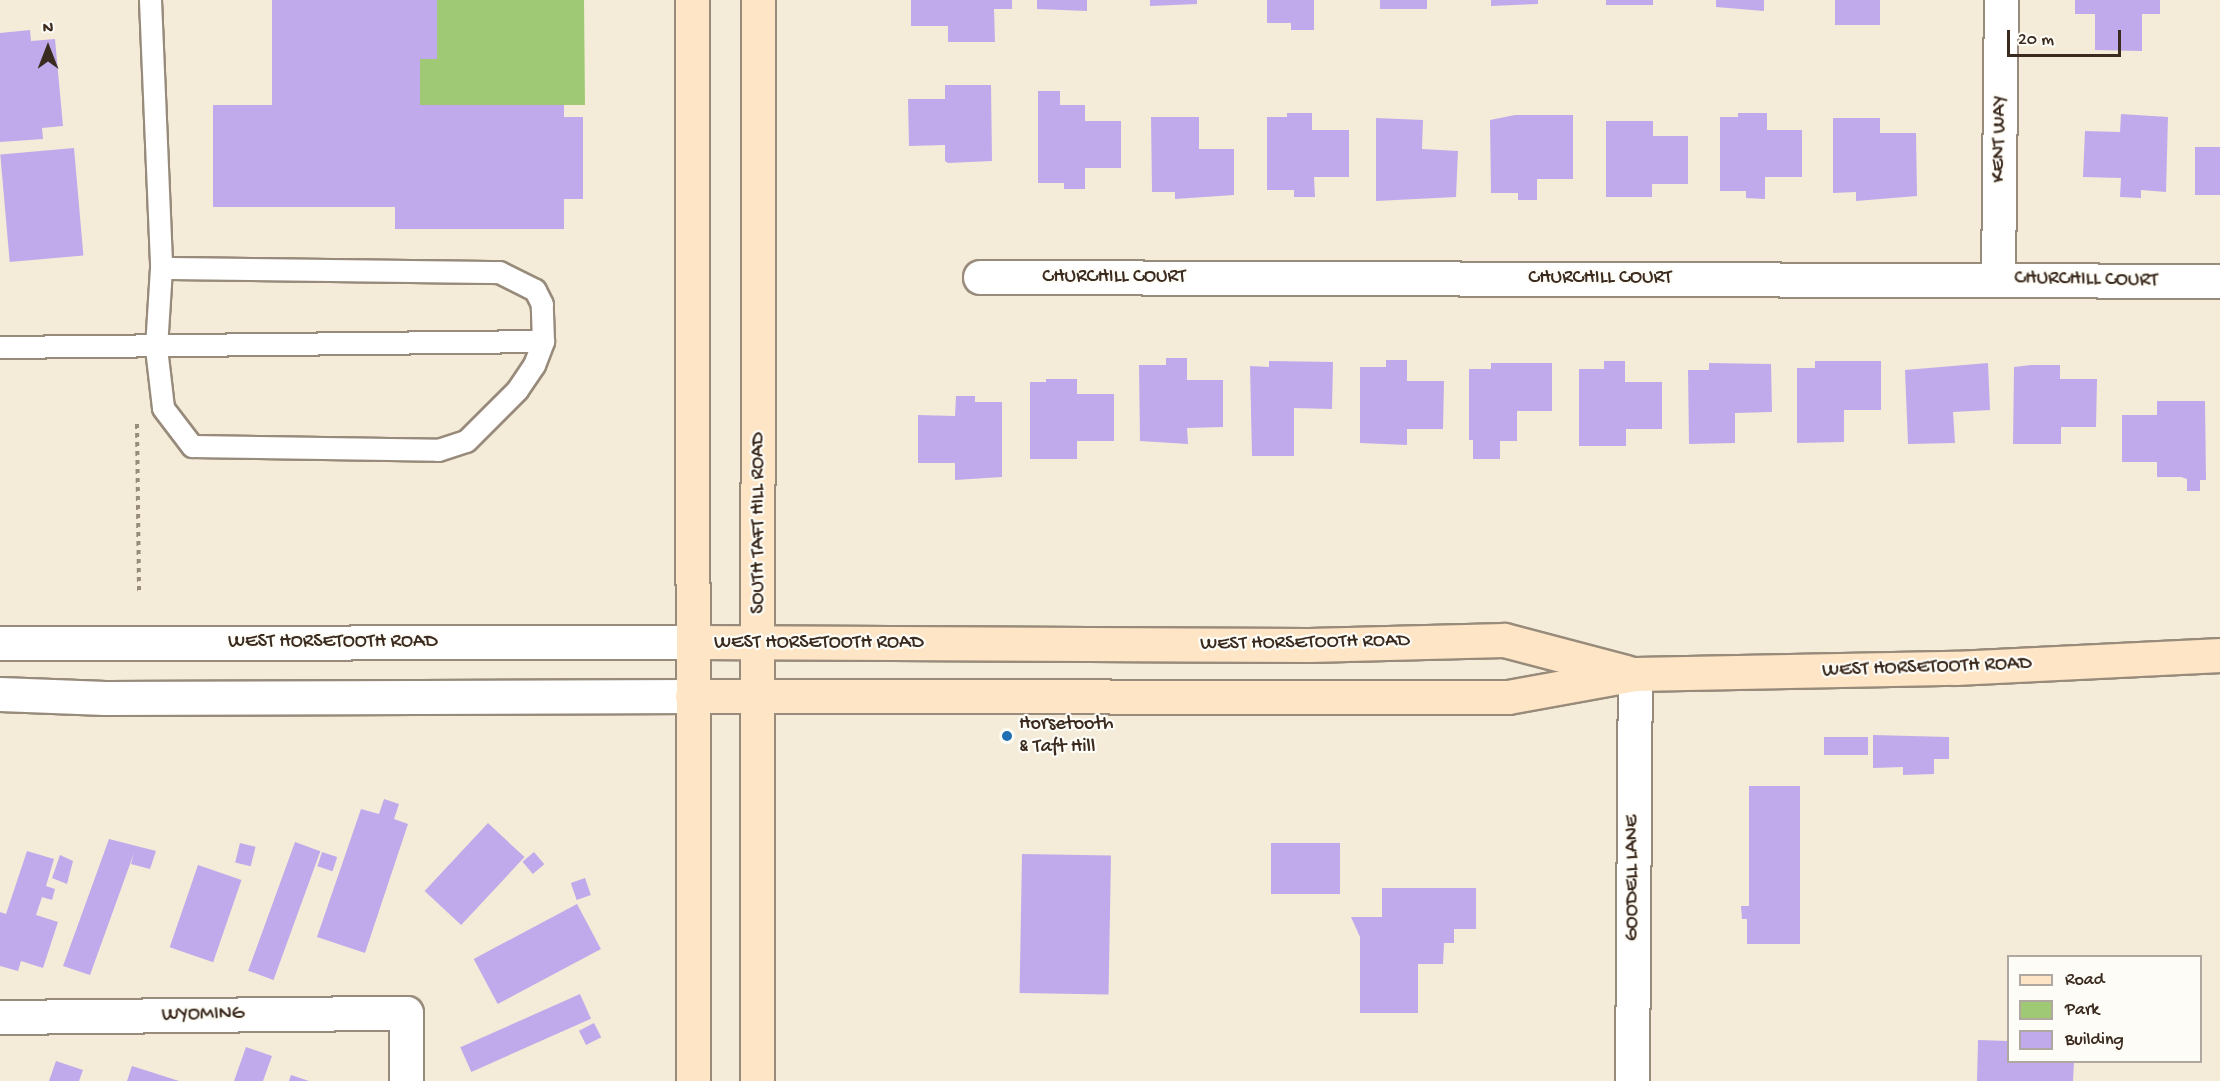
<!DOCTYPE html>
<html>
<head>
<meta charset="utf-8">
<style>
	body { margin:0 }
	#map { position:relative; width:2220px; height:1081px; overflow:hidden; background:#f4ecd8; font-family:"Gochi Hand",sans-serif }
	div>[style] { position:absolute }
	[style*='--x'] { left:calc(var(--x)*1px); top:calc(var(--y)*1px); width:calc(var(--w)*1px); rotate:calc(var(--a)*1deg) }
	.green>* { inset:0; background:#a0c975 }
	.building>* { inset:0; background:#c1aaeb; transform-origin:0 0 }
	.path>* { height:4px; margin-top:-2px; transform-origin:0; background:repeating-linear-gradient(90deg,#988b7b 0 4.5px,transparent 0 9px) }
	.roads { filter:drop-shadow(2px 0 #988b7b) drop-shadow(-2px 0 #988b7b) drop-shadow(0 2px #988b7b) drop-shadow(0 -2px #988b7b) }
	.service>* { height:21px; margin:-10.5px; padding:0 10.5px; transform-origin:10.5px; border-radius:10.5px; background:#fff }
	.minor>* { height:33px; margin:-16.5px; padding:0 16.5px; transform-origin:16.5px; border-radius:16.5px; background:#fff }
	.tertiary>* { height:33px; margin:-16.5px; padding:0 16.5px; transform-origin:16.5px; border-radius:16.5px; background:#fff }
	.secondary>* { height:33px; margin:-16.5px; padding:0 16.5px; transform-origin:16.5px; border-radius:16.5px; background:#fde5c5 }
	.dots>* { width:16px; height:16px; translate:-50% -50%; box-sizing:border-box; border:3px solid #fdfcf7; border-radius:50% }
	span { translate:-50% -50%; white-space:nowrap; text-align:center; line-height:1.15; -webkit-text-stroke:4.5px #fdfcf7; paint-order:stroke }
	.street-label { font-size:20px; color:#3b2a1e }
	.poi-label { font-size:20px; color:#3b2a1e }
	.left { translate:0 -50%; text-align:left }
	.legend { position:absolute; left:2007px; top:955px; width:195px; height:108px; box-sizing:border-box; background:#fdfcf7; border:2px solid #afa8a0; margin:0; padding:8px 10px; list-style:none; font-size:18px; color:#3b2a1e }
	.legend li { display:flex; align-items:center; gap:12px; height:30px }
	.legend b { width:30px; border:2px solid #afa8a0 }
	.north { position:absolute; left:18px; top:18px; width:60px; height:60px; -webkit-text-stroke:4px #fdfcf7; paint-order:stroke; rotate:0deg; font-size:16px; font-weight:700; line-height:24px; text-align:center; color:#3b2a1e }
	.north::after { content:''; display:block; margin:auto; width:21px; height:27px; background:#3b2a1e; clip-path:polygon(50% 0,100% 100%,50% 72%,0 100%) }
	.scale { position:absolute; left:2007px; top:30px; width:114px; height:27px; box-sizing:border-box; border:3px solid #3b2a1e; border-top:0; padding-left:8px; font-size:18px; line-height:21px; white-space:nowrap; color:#3b2a1e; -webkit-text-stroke:4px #fdfcf7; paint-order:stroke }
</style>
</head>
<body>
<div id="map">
	<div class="green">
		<i style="clip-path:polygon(437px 0,584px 0,585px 105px,420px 105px,420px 59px)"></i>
	</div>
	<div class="building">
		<i style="clip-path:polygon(272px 0,437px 0,437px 59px,420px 59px,420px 105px,564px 105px,564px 117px,583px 117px,583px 199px,564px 199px,564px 229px,395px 229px,395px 207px,213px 207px,213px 105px,272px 105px)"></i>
		<i style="clip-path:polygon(911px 0,1012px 0,1012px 9px,994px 9px,995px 42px,948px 42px,948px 26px,911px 26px)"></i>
		<i style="clip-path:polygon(1037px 0,1087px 0,1087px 11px,1037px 9px)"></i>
		<i style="clip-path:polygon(1150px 0,1197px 0,1197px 4px,1150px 6px)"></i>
		<i style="clip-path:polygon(1267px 0,1314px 0,1314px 30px,1291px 30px,1291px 23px,1267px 23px)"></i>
		<i style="left:1380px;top:0;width:47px;height:9px"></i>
		<i style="clip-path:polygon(1491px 0,1538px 0,1538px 4px,1491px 6px)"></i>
		<i style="left:1606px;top:0;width:47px;height:5px"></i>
		<i style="clip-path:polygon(1716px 0,1764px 0,1764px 11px,1716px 7px)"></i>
		<i style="left:1835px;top:0;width:45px;height:25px"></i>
		<i style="clip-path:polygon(2075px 0,2160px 0,2160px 14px,2142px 14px,2142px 51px,2095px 50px,2095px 14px,2075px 14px)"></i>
		<i style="clip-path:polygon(30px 30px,31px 41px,55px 39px,63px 126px,42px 128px,43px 139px,0 142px,0 33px)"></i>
		<i style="clip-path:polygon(945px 85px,991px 85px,992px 161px,948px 163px,945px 161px,945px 145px,909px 146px,908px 99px,945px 99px)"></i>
		<i style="clip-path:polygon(1038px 91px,1060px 91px,1060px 105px,1085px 105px,1085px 121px,1121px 121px,1121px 168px,1085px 168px,1085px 189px,1064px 189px,1064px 183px,1038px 183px)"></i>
		<i style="clip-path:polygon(1287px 113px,1312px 113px,1312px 130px,1349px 130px,1349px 177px,1314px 177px,1315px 197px,1294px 197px,1294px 190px,1267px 190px,1267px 117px,1287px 117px)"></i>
		<i style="clip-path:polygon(1738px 113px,1767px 113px,1767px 130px,1802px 130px,1802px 177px,1765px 177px,1765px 199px,1746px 198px,1746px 191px,1720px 191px,1720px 117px,1738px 117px)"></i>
		<i style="clip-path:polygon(2121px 114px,2168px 117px,2166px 192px,2141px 190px,2141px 198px,2120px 197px,2121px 178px,2083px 177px,2085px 131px,2120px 132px)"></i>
		<i style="clip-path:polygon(1515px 115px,1573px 115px,1573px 179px,1537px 179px,1537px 200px,1518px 200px,1518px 193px,1491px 193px,1490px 120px)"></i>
		<i style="clip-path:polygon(1151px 117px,1199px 117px,1199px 149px,1234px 149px,1234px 195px,1175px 199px,1175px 192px,1152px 192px)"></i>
		<i style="clip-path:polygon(1376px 118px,1423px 120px,1422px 149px,1458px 151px,1456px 197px,1376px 201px)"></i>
		<i style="clip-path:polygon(1833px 118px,1880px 118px,1880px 133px,1916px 133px,1917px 196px,1856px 201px,1856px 192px,1833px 193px)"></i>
		<i style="clip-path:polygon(1606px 121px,1653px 121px,1653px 136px,1688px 136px,1688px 184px,1652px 184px,1652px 197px,1606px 197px)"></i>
		<i style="left:2195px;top:147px;width:25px;height:48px"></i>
		<i style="left:74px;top:148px;width:108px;height:74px;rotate:85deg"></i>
		<i style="clip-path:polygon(1166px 358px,1187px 358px,1187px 380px,1223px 380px,1223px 427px,1187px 428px,1188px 444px,1140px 441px,1139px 365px,1166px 365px)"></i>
		<i style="clip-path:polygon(1386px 360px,1407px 360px,1407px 381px,1444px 381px,1443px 429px,1407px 429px,1407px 445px,1360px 443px,1360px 367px,1386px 367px)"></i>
		<i style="clip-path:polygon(1269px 361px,1333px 362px,1332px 409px,1294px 408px,1294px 456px,1252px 456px,1250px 366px,1269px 367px)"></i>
		<i style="clip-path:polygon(1604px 361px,1625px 361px,1625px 382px,1662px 382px,1662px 429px,1626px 429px,1626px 446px,1579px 446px,1579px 369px,1604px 369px)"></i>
		<i style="clip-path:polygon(1815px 361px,1881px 361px,1881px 410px,1844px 410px,1844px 442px,1797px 443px,1797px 368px,1815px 368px)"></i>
		<i style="clip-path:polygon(1491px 363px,1552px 363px,1552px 411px,1517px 411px,1517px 441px,1500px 441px,1500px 459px,1473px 459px,1473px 440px,1469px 440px,1469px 369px,1491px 369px)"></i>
		<i style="clip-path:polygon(1709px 363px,1771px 364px,1772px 412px,1735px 413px,1735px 443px,1689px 444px,1688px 370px,1709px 370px)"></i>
		<i style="clip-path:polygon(1988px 363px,1990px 410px,1953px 412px,1955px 443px,1908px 444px,1905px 370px)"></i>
		<i style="clip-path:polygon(2031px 365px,2060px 365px,2060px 379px,2097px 379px,2096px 427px,2061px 427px,2061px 444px,2013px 444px,2014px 367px)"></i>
		<i style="clip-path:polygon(1046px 379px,1077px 379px,1077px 394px,1114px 394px,1114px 441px,1077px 441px,1077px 459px,1030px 459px,1030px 382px,1046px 382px)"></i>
		<i style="clip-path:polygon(956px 396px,975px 396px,975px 402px,1002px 402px,1002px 477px,955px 480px,955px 463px,918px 463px,918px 415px,955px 416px)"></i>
		<i style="clip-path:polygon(2157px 401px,2205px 401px,2206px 480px,2200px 480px,2200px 491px,2187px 491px,2187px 479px,2181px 477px,2157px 477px,2157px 462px,2122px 462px,2122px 415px,2157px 415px)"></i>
		<i style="clip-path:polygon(1873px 735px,1949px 737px,1949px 759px,1934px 759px,1934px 774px,1903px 775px,1903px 767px,1873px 768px)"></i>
		<i style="left:1824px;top:737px;width:44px;height:18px"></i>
		<i style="clip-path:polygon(1749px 786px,1800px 786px,1800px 944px,1747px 944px,1747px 919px,1742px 919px,1741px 906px,1749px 906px)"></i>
		<i style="clip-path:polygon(384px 799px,399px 804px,394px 819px,408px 824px,365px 953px,317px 937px,361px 809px,379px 814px)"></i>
		<i style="left:488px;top:823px;width:50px;height:93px;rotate:43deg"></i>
		<i style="clip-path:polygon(109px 839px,156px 851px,150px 869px,131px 864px,134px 853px,90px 975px,63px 966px)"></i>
		<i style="left:295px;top:842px;width:27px;height:137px;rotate:20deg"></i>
		<i style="left:240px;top:843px;width:16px;height:20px;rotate:14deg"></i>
		<i style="left:1271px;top:843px;width:69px;height:51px"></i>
		<i style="clip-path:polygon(27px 851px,54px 859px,46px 886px,55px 889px,52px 900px,42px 897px,36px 915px,58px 922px,43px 968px,21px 961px,18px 971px,0 966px,0 912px,6px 914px)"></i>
		<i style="left:322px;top:852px;width:16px;height:15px;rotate:18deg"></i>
		<i style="left:534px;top:852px;width:16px;height:15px;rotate:50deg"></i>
		<i style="left:1022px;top:854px;width:89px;height:139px;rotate:1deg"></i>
		<i style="clip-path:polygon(60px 855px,73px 861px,67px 884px,52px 878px)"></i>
		<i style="left:198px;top:865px;width:46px;height:87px;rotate:19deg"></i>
		<i style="left:585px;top:878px;width:18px;height:15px;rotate:71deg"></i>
		<i style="clip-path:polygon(1382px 888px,1476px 888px,1476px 929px,1454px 929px,1454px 943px,1444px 943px,1443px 964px,1418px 964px,1418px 1013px,1360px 1013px,1360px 937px,1351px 917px,1382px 917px)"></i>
		<i style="left:577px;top:904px;width:51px;height:117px;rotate:62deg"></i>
		<i style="left:580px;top:994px;width:27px;height:131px;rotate:66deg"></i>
		<i style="left:594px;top:1023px;width:16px;height:17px;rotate:63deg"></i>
		<i style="clip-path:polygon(1978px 1040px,2008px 1041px,2008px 1062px,2074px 1062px,2073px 1081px,1977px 1081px)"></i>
		<i style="clip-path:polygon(246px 1047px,272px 1056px,263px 1081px,234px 1081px)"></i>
		<i style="clip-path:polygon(56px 1061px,83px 1070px,79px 1081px,49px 1081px)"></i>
		<i style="clip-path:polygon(132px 1066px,179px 1081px,127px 1081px)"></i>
		<i style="clip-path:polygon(291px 1075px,309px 1081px,289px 1081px)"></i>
	</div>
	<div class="path">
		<i style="--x:137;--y:424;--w:171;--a:89.3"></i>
	</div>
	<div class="roads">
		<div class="service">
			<i style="--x:150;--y:0;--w:268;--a:87.6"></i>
			<i style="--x:161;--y:268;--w:80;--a:93.6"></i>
			<i style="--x:156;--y:348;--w:60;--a:83.3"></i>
			<i style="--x:163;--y:408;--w:48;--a:52.7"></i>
			<i style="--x:192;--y:446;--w:246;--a:0.9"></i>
			<i style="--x:438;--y:450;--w:29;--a:-18"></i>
			<i style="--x:466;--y:441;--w:72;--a:-45"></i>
			<i style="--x:517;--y:390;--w:30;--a:-56"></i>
			<i style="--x:534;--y:365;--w:26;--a:-69"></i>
			<i style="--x:543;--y:341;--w:37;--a:-92"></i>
			<i style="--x:542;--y:304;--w:16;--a:-117"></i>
			<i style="--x:535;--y:290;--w:40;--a:-153.4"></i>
			<i style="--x:499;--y:272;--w:338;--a:-179.3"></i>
			<i style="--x:0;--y:347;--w:543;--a:-0.63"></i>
		</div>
		<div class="minor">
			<i style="--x:980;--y:277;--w:1240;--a:0.18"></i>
			<i style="--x:1998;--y:279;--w:279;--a:-89.4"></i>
			<i style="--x:0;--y:1017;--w:406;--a:-0.6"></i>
			<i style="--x:406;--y:1013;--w:68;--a:90"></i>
			<i style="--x:1632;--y:1081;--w:407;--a:-89.6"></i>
		</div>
		<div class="tertiary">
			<i style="--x:0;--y:643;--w:693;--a:-0.08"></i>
			<i style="--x:0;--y:694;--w:105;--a:2.2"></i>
			<i style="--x:105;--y:698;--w:587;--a:-0.2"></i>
		</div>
		<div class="secondary">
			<i style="--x:692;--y:0;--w:1081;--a:89.95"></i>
			<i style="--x:693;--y:642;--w:616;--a:0.28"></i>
			<i style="--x:1309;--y:645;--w:195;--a:-1.5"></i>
			<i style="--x:1504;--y:640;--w:126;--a:14.7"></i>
			<i style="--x:692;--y:696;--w:816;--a:0.07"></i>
			<i style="--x:1508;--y:697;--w:129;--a:-10.3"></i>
			<i style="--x:1635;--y:674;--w:321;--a:-1.1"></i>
			<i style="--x:1956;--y:668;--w:264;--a:-2.8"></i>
			<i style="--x:757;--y:1081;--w:1081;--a:-89.95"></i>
		</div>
	</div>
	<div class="dots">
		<i style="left:1007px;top:736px;background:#1f6fb2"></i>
	</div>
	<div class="street-label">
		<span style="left:2000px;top:139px;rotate:-89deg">KENT WAY</span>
		<span style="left:1114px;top:277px">CHURCHILL COURT</span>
		<span style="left:1600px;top:278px">CHURCHILL COURT</span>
		<span style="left:2086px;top:280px;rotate:1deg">CHURCHILL COURT</span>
		<span style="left:759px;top:523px;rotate:-90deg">SOUTH TAFT HILL ROAD</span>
		<span style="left:333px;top:642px">WEST HORSETOOTH ROAD</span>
		<span style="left:819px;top:643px">WEST HORSETOOTH ROAD</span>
		<span style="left:1305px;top:643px;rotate:-1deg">WEST HORSETOOTH ROAD</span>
		<span style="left:1927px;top:668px;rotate:-2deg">WEST HORSETOOTH ROAD</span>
		<span style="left:1633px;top:878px;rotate:-90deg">GOODELL LANE</span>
		<span style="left:203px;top:1015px;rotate:-1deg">WYOMING</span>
	</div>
	<div class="poi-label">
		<span class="left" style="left:1019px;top:736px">Horsetooth<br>&amp; Taft Hill</span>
	</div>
	<ul class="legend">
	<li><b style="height:8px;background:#fde5c5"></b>Road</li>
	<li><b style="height:16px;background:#a0c975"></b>Park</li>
	<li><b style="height:16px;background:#c1aaeb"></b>Building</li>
	</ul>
	<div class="north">N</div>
	<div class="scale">20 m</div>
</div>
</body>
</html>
